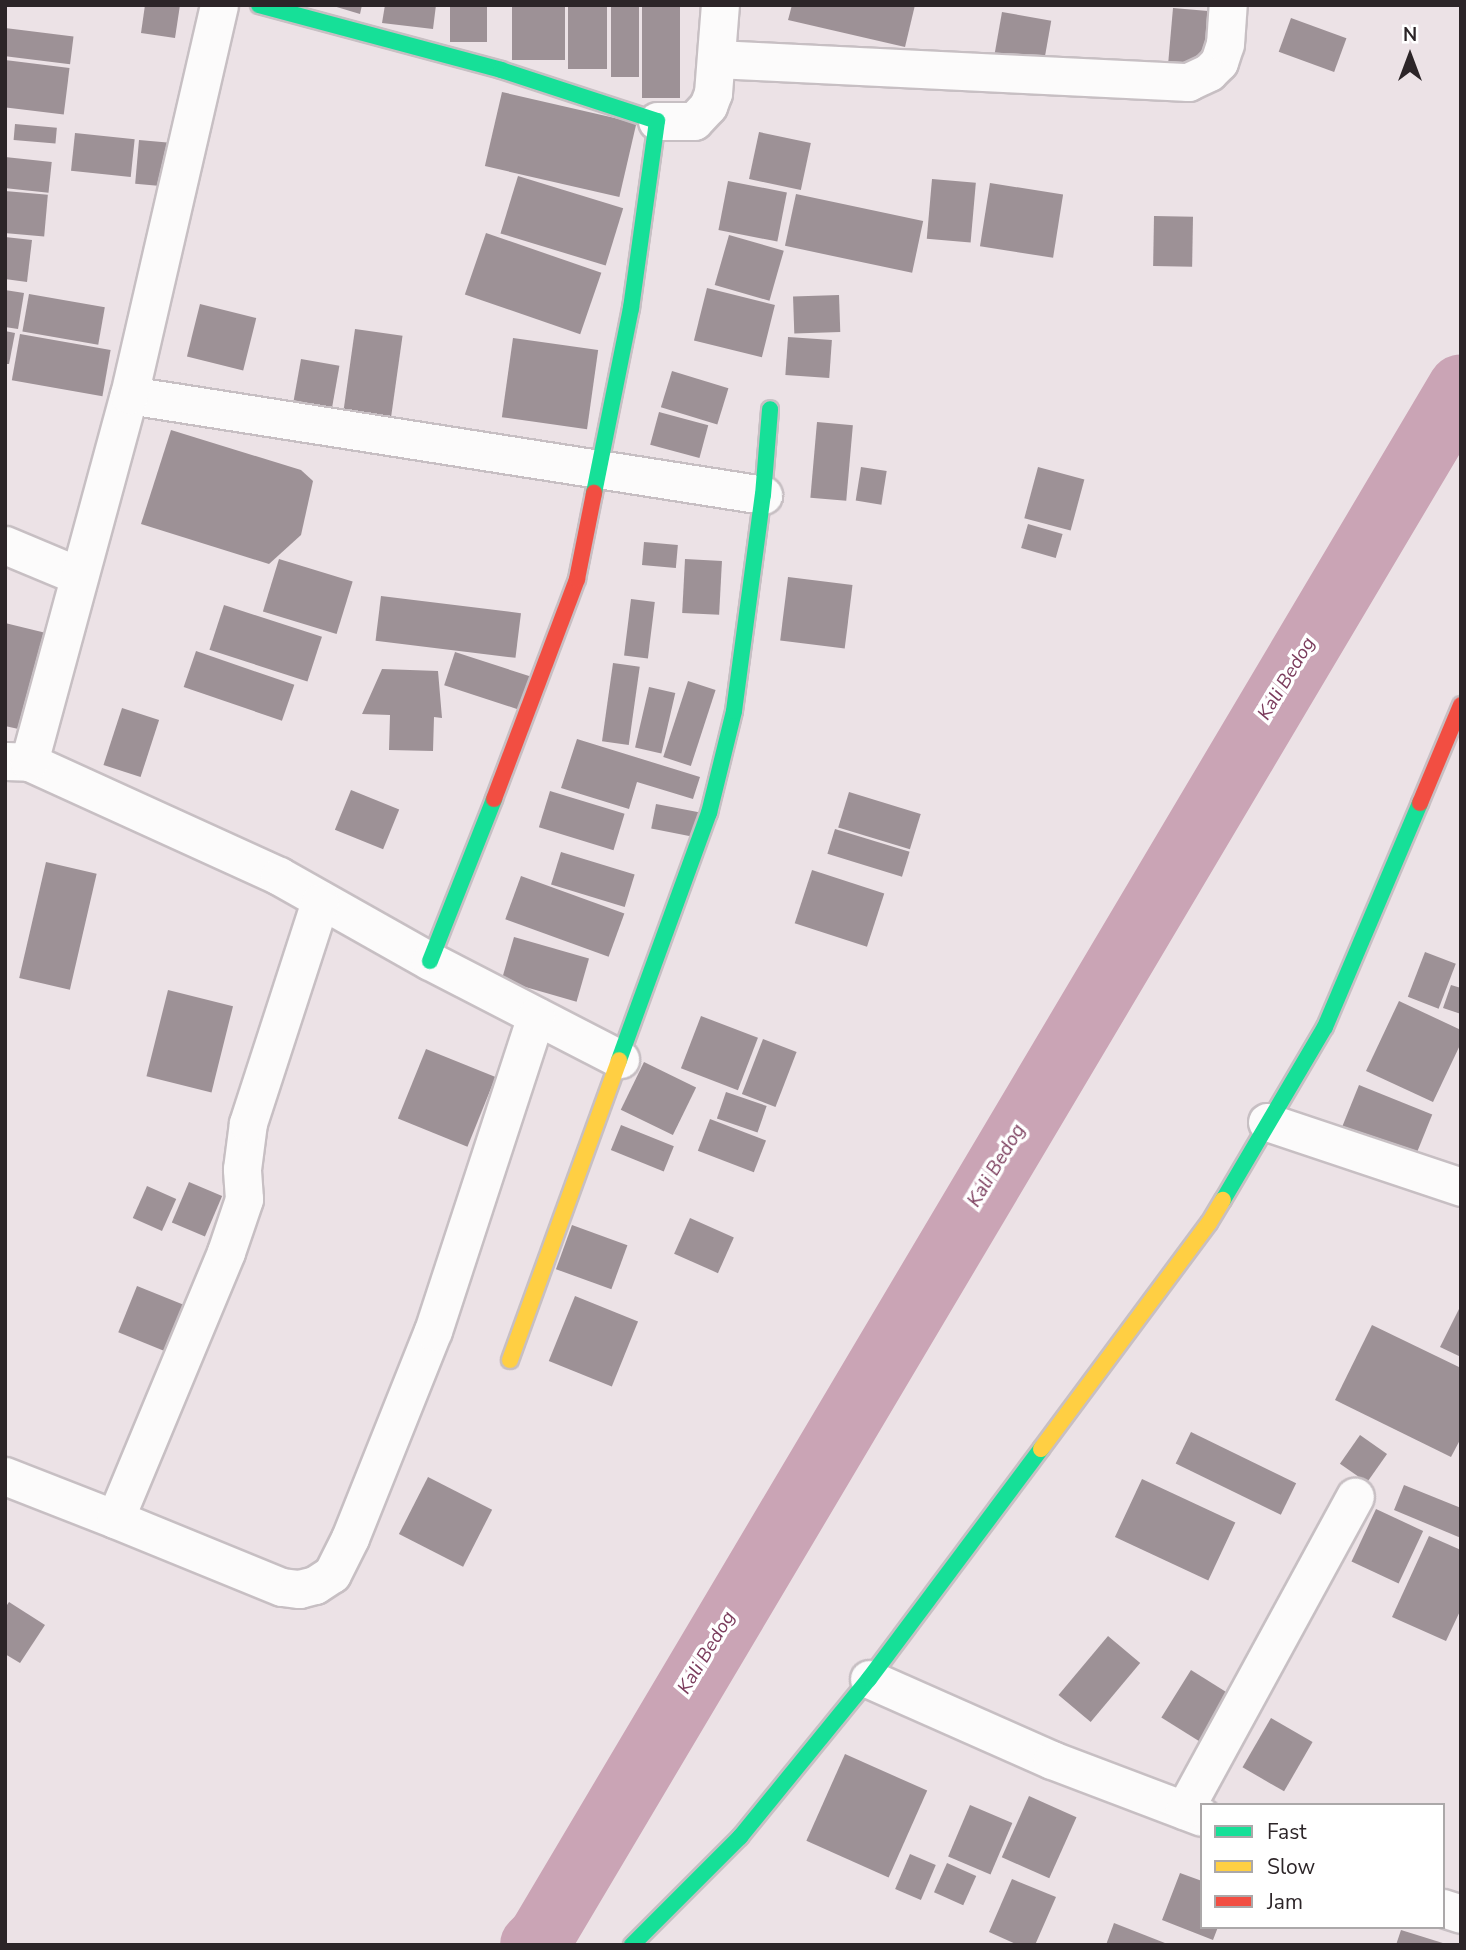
<!DOCTYPE html>
<html>
<head>
<meta charset="utf-8">
<style>
	body { margin:0 }
	#map { position:relative; width:1466px; height:1950px; overflow:hidden; background:#ece2e6; font-family:"Nunito Sans",sans-serif }
	div>[style] { position:absolute }
	[style*='--x'] { left:calc(var(--x)*1px); top:calc(var(--y)*1px); width:calc(var(--w)*1px); rotate:calc(var(--a)*1deg) }
	.river>* { height:66px; margin:-33px; padding:0 33px; transform-origin:33px; border-radius:33px; background:#caa4b5 }
	.building>* { inset:0; background:#9d9196; transform-origin:0 0 }
	.roads { filter:drop-shadow(2px 0 #c7bfc3) drop-shadow(-2px 0 #c7bfc3) drop-shadow(0 2px #c7bfc3) drop-shadow(0 -2px #c7bfc3) }
	.street>* { height:37px; margin:-18.5px; padding:0 18.5px; transform-origin:18.5px; border-radius:18.5px; background:#fcfbfb }
	.fast>* { height:16px; margin:-8px; padding:0 8px; transform-origin:8px; border-radius:8px; background:#16e098 }
	.slow>* { height:16px; margin:-8px; padding:0 8px; transform-origin:8px; border-radius:8px; background:#ffcf43 }
	.jam>* { height:16px; margin:-8px; padding:0 8px; transform-origin:8px; border-radius:8px; background:#f24e42 }
	span { translate:-50% -50%; white-space:nowrap; text-align:center; line-height:1.15; -webkit-text-stroke:7px #fff; paint-order:stroke }
	.water-label { font-size:19px; color:#7b3c5c; font-style:italic }
	.frame { position:absolute; inset:0; border:7px solid #2c2528; pointer-events:none }
	.legend { position:absolute; left:1200px; top:1803px; width:245px; height:126px; box-sizing:border-box; background:#fff; border:2px solid #aba8a9; margin:0; padding:9px 12px; list-style:none; font-size:21px; color:#2c2528 }
	.legend li { display:flex; align-items:center; gap:14px; height:35px }
	.legend b { width:35px; border:2px solid #aba8a9 }
	.north { position:absolute; left:1375px; top:21px; width:70px; height:70px; -webkit-text-stroke:5px #fff; paint-order:stroke; rotate:0deg; font-size:19px; font-weight:700; line-height:28px; text-align:center; color:#2c2528 }
	.north::after { content:''; display:block; margin:auto; width:24px; height:32px; background:#2c2528; clip-path:polygon(50% 0,100% 100%,50% 72%,0 100%) }
</style>
</head>
<body>
<div id="map">
	<div class="river">
		<i style="--x:533;--y:1945;--w:11;--a:-45"></i>
		<i style="--x:541;--y:1937;--w:1802;--a:-59.31"></i>
	</div>
	<div class="building">
		<i style="clip-path:polygon(145px 5px,180px 5px,175px 38px,141px 33px)"></i>
		<i style="clip-path:polygon(330px 5px,362px 5px,360px 14px)"></i>
		<i style="clip-path:polygon(385px 5px,436px 5px,433px 29px,382px 23px)"></i>
		<i style="left:450px;top:5px;width:37px;height:37px"></i>
		<i style="left:512px;top:5px;width:53px;height:55px"></i>
		<i style="left:568px;top:5px;width:39px;height:64px"></i>
		<i style="left:611px;top:5px;width:28px;height:72px"></i>
		<i style="left:642px;top:5px;width:38px;height:93px"></i>
		<i style="clip-path:polygon(792px 5px,915px 5px,905px 47px,788px 20px)"></i>
		<i style="left:1173px;top:8px;width:44px;height:55px;rotate:5deg"></i>
		<i style="left:1002px;top:12px;width:50px;height:49px;rotate:10deg"></i>
		<i style="left:1291px;top:18px;width:59px;height:36px;rotate:20deg"></i>
		<i style="left:5px;top:28px;width:69px;height:28px;rotate:7deg"></i>
		<i style="left:5px;top:60px;width:65px;height:47px;rotate:7deg"></i>
		<i style="left:502px;top:92px;width:138px;height:76px;rotate:13deg"></i>
		<i style="left:15px;top:124px;width:42px;height:16px;rotate:5deg"></i>
		<i style="left:759px;top:132px;width:53px;height:48px;rotate:12deg"></i>
		<i style="left:75px;top:133px;width:60px;height:38px;rotate:6deg"></i>
		<i style="left:139px;top:140px;width:34px;height:44px;rotate:5deg"></i>
		<i style="left:5px;top:157px;width:47px;height:31px;rotate:6deg"></i>
		<i style="left:518px;top:176px;width:110px;height:60px;rotate:17deg"></i>
		<i style="left:932px;top:179px;width:44px;height:60px;rotate:5deg"></i>
		<i style="left:728px;top:181px;width:60px;height:50px;rotate:11deg"></i>
		<i style="left:990px;top:183px;width:74px;height:64px;rotate:9deg"></i>
		<i style="left:5px;top:191px;width:43px;height:42px;rotate:5deg"></i>
		<i style="left:796px;top:194px;width:130px;height:53px;rotate:12deg"></i>
		<i style="left:1154px;top:216px;width:39px;height:50px;rotate:1deg"></i>
		<i style="left:486px;top:233px;width:122px;height:65px;rotate:19deg"></i>
		<i style="left:729px;top:235px;width:57px;height:52px;rotate:16deg"></i>
		<i style="clip-path:polygon(5px 237px,32px 240px,27px 282px,5px 279px)"></i>
		<i style="left:707px;top:288px;width:70px;height:54px;rotate:14deg"></i>
		<i style="clip-path:polygon(5px 290px,24px 293px,18px 329px,5px 327px)"></i>
		<i style="left:29px;top:294px;width:77px;height:38px;rotate:10deg"></i>
		<i style="left:839px;top:295px;width:37px;height:46px;rotate:88deg"></i>
		<i style="left:200px;top:304px;width:58px;height:54px;rotate:14deg"></i>
		<i style="left:355px;top:329px;width:48px;height:83px;rotate:8deg"></i>
		<i style="clip-path:polygon(5px 331px,15px 333px,9px 364px,5px 364px)"></i>
		<i style="left:20px;top:334px;width:92px;height:47px;rotate:10deg"></i>
		<i style="left:788px;top:337px;width:44px;height:38px;rotate:4deg"></i>
		<i style="left:513px;top:338px;width:86px;height:80px;rotate:8deg"></i>
		<i style="left:301px;top:359px;width:39px;height:42px;rotate:10deg"></i>
		<i style="left:672px;top:371px;width:59px;height:38px;rotate:17deg"></i>
		<i style="left:659px;top:412px;width:51px;height:34px;rotate:15deg"></i>
		<i style="left:817px;top:422px;width:36px;height:76px;rotate:5deg"></i>
		<i style="clip-path:polygon(171px 430px,301px 470px,313px 481px,301px 535px,269px 564px,141px 524px)"></i>
		<i style="left:861px;top:467px;width:26px;height:34px;rotate:9deg"></i>
		<i style="left:1038px;top:467px;width:48px;height:53px;rotate:15deg"></i>
		<i style="left:1028px;top:524px;width:36px;height:25px;rotate:16deg"></i>
		<i style="left:644px;top:542px;width:34px;height:23px;rotate:5deg"></i>
		<i style="left:279px;top:559px;width:77px;height:55px;rotate:17deg"></i>
		<i style="left:685px;top:559px;width:37px;height:54px;rotate:3deg"></i>
		<i style="left:788px;top:577px;width:65px;height:64px;rotate:7deg"></i>
		<i style="left:381px;top:596px;width:141px;height:45px;rotate:7deg"></i>
		<i style="left:631px;top:599px;width:24px;height:57px;rotate:7deg"></i>
		<i style="left:224px;top:605px;width:103px;height:47px;rotate:18deg"></i>
		<i style="clip-path:polygon(5px 623px,46px 633px,23px 730px,5px 726px)"></i>
		<i style="left:196px;top:651px;width:104px;height:38px;rotate:19deg"></i>
		<i style="left:455px;top:652px;width:82px;height:35px;rotate:18deg"></i>
		<i style="left:613px;top:663px;width:27px;height:79px;rotate:8deg"></i>
		<i style="clip-path:polygon(382px 669px,438px 671px,442px 718px,434px 717px,433px 751px,389px 750px,390px 715px,362px 714px)"></i>
		<i style="left:688px;top:681px;width:29px;height:80px;rotate:18deg"></i>
		<i style="left:649px;top:687px;width:27px;height:62px;rotate:13deg"></i>
		<i style="left:122px;top:708px;width:39px;height:60px;rotate:18deg"></i>
		<i style="clip-path:polygon(577px 739px,700px 777px,693px 799px,637px 782px,629px 809px,561px 788px)"></i>
		<i style="left:351px;top:790px;width:52px;height:43px;rotate:22deg"></i>
		<i style="left:550px;top:791px;width:78px;height:38px;rotate:17deg"></i>
		<i style="left:849px;top:792px;width:75px;height:37px;rotate:17deg"></i>
		<i style="left:656px;top:804px;width:49px;height:25px;rotate:11deg"></i>
		<i style="left:835px;top:829px;width:78px;height:26px;rotate:17deg"></i>
		<i style="left:561px;top:852px;width:77px;height:34px;rotate:17deg"></i>
		<i style="left:46px;top:862px;width:52px;height:119px;rotate:13deg"></i>
		<i style="left:812px;top:870px;width:76px;height:56px;rotate:18deg"></i>
		<i style="left:521px;top:876px;width:110px;height:46px;rotate:20deg"></i>
		<i style="left:514px;top:937px;width:78px;height:45px;rotate:16deg"></i>
		<i style="left:1425px;top:952px;width:33px;height:48px;rotate:21deg"></i>
		<i style="clip-path:polygon(1451px 985px,1461px 988px,1461px 1014px,1443px 1008px)"></i>
		<i style="left:168px;top:990px;width:67px;height:89px;rotate:14deg"></i>
		<i style="clip-path:polygon(1399px 1001px,1461px 1030px,1461px 1043px,1433px 1102px,1366px 1071px)"></i>
		<i style="left:701px;top:1016px;width:61px;height:56px;rotate:21deg"></i>
		<i style="left:763px;top:1039px;width:36px;height:59px;rotate:21deg"></i>
		<i style="left:426px;top:1049px;width:75px;height:75px;rotate:22deg"></i>
		<i style="left:644px;top:1062px;width:58px;height:53px;rotate:26deg"></i>
		<i style="left:1359px;top:1085px;width:79px;height:46px;rotate:22deg"></i>
		<i style="left:726px;top:1092px;width:43px;height:28px;rotate:19deg"></i>
		<i style="left:710px;top:1119px;width:60px;height:34px;rotate:21deg"></i>
		<i style="left:621px;top:1125px;width:57px;height:27px;rotate:22deg"></i>
		<i style="left:189px;top:1182px;width:36px;height:44px;rotate:23deg"></i>
		<i style="left:147px;top:1186px;width:32px;height:35px;rotate:24deg"></i>
		<i style="left:690px;top:1218px;width:48px;height:39px;rotate:24deg"></i>
		<i style="left:572px;top:1225px;width:59px;height:47px;rotate:20deg"></i>
		<i style="left:137px;top:1286px;width:65px;height:50px;rotate:22deg"></i>
		<i style="left:575px;top:1296px;width:68px;height:70px;rotate:22deg"></i>
		<i style="clip-path:polygon(1461px 1305px,1461px 1357px,1440px 1347px)"></i>
		<i style="clip-path:polygon(1372px 1325px,1461px 1368px,1461px 1438px,1451px 1457px,1335px 1400px)"></i>
		<i style="left:1191px;top:1432px;width:117px;height:35px;rotate:26deg"></i>
		<i style="left:1360px;top:1435px;width:33px;height:35px;rotate:35deg"></i>
		<i style="left:428px;top:1477px;width:72px;height:64px;rotate:27deg"></i>
		<i style="left:1142px;top:1479px;width:103px;height:64px;rotate:25deg"></i>
		<i style="clip-path:polygon(1404px 1485px,1461px 1508px,1461px 1538px,1394px 1510px)"></i>
		<i style="left:1376px;top:1509px;width:52px;height:58px;rotate:25deg"></i>
		<i style="clip-path:polygon(1429px 1536px,1461px 1550px,1461px 1609px,1446px 1641px,1392px 1617px)"></i>
		<i style="clip-path:polygon(9px 1602px,45px 1625px,20px 1663px,5px 1654px,5px 1608px)"></i>
		<i style="left:1108px;top:1636px;width:42px;height:77px;rotate:40deg"></i>
		<i style="left:1191px;top:1670px;width:49px;height:56px;rotate:32deg"></i>
		<i style="left:1271px;top:1718px;width:48px;height:57px;rotate:30deg"></i>
		<i style="left:845px;top:1754px;width:90px;height:95px;rotate:24deg"></i>
		<i style="left:1029px;top:1796px;width:52px;height:67px;rotate:24deg"></i>
		<i style="left:970px;top:1805px;width:46px;height:56px;rotate:23deg"></i>
		<i style="left:910px;top:1854px;width:28px;height:38px;rotate:23deg"></i>
		<i style="left:947px;top:1863px;width:32px;height:32px;rotate:24deg"></i>
		<i style="clip-path:polygon(1180px 1873px,1202px 1881px,1202px 1927px,1218px 1927px,1213px 1940px,1162px 1920px)"></i>
		<i style="clip-path:polygon(1012px 1879px,1056px 1897px,1035px 1945px,1018px 1945px,989px 1932px)"></i>
		<i style="clip-path:polygon(1114px 1923px,1170px 1945px,1106px 1945px)"></i>
		<i style="clip-path:polygon(1401px 1930px,1446px 1944px,1446px 1945px,1396px 1945px)"></i>
	</div>
	<div class="roads">
		<div class="street">
			<i style="--x:716;--y:59;--w:473;--a:2.8"></i>
			<i style="--x:1188;--y:82;--w:23;--a:-25"></i>
			<i style="--x:1209;--y:72;--w:14;--a:-45"></i>
			<i style="--x:1219;--y:62;--w:19;--a:-72"></i>
			<i style="--x:1225;--y:44;--w:39;--a:-86"></i>
			<i style="--x:657;--y:121;--w:37;--a:0"></i>
			<i style="--x:694;--y:121;--w:21;--a:-47"></i>
			<i style="--x:708;--y:106;--w:14;--a:-69"></i>
			<i style="--x:713;--y:93;--w:88;--a:-85.5"></i>
			<i style="--x:129;--y:395;--w:642;--a:8.96"></i>
			<i style="--x:5;--y:545;--w:80;--a:22.7"></i>
			<i style="--x:6;--y:761;--w:23;--a:2"></i>
			<i style="--x:29;--y:762;--w:275;--a:24.5"></i>
			<i style="--x:279;--y:876;--w:173;--a:29.4"></i>
			<i style="--x:430;--y:961;--w:214;--a:27.3"></i>
			<i style="--x:29;--y:762;--w:380;--a:-74.8"></i>
			<i style="--x:129;--y:395;--w:400;--a:-77"></i>
			<i style="--x:1267;--y:1122;--w:205;--a:18.5"></i>
			<i style="--x:5;--y:1476;--w:118;--a:21.4"></i>
			<i style="--x:115;--y:1519;--w:289;--a:-67.4"></i>
			<i style="--x:226;--y:1252;--w:56;--a:-71.2"></i>
			<i style="--x:244;--y:1199;--w:30;--a:-94"></i>
			<i style="--x:242;--y:1169;--w:46;--a:-82.6"></i>
			<i style="--x:248;--y:1123;--w:232;--a:-72"></i>
			<i style="--x:115;--y:1519;--w:180;--a:22.2"></i>
			<i style="--x:282;--y:1587;--w:17;--a:7"></i>
			<i style="--x:299;--y:1589;--w:16;--a:-14"></i>
			<i style="--x:315;--y:1585;--w:20;--a:-33"></i>
			<i style="--x:332;--y:1574;--w:40;--a:-63.4"></i>
			<i style="--x:350;--y:1538;--w:223;--a:-68.2"></i>
			<i style="--x:433;--y:1331;--w:331;--a:-71.9"></i>
			<i style="--x:869;--y:1679;--w:200;--a:23.9"></i>
			<i style="--x:1052;--y:1760;--w:160;--a:20.8"></i>
			<i style="--x:1184;--y:1810;--w:357;--a:-61.4"></i>
			<i style="--x:1443;--y:1908;--w:19;--a:18"></i>
		</div>
		<div class="fast">
			<i style="--x:259;--y:5;--w:251;--a:15"></i>
			<i style="--x:501;--y:70;--w:164;--a:18.1"></i>
			<i style="--x:657;--y:121;--w:189;--a:97.9"></i>
			<i style="--x:631;--y:308;--w:189;--a:101.3"></i>
			<i style="--x:430;--y:961;--w:174;--a:-68.4"></i>
			<i style="--x:619;--y:1060;--w:263;--a:-70"></i>
			<i style="--x:709;--y:813;--w:105;--a:-76.2"></i>
			<i style="--x:734;--y:711;--w:218;--a:-82.4"></i>
			<i style="--x:763;--y:495;--w:86;--a:-85.3"></i>
			<i style="--x:1223;--y:1200;--w:201;--a:-59.5"></i>
			<i style="--x:1325;--y:1027;--w:243;--a:-67"></i>
			<i style="--x:632;--y:1945;--w:153;--a:-45"></i>
			<i style="--x:740;--y:1837;--w:204;--a:-50.8"></i>
			<i style="--x:869;--y:1679;--w:287;--a:-53.2"></i>
		</div>
		<div class="slow">
			<i style="--x:510;--y:1360;--w:319;--a:-70"></i>
			<i style="--x:1041;--y:1449;--w:282;--a:-53.4"></i>
			<i style="--x:1209;--y:1223;--w:27;--a:-59"></i>
		</div>
		<div class="jam">
			<i style="--x:494;--y:799;--w:235;--a:-69.3"></i>
			<i style="--x:577;--y:579;--w:88;--a:-78.8"></i>
			<i style="--x:1420;--y:803;--w:106;--a:-67.3"></i>
		</div>
	</div>
	<div class="water-label">
		<span style="left:1287px;top:679px;rotate:-59deg">Kali Bedog</span>
		<span style="left:997px;top:1166px;rotate:-59deg">Kali Bedog</span>
		<span style="left:707px;top:1653px;rotate:-59deg">Kali Bedog</span>
	</div>
	<div class="frame"></div>
	<ul class="legend">
	<li><b style="height:9px;background:#16e098"></b>Fast</li>
	<li><b style="height:9px;background:#ffcf43"></b>Slow</li>
	<li><b style="height:9px;background:#f24e42"></b>Jam</li>
	</ul>
	<div class="north">N</div>
</div>
</body>
</html>
